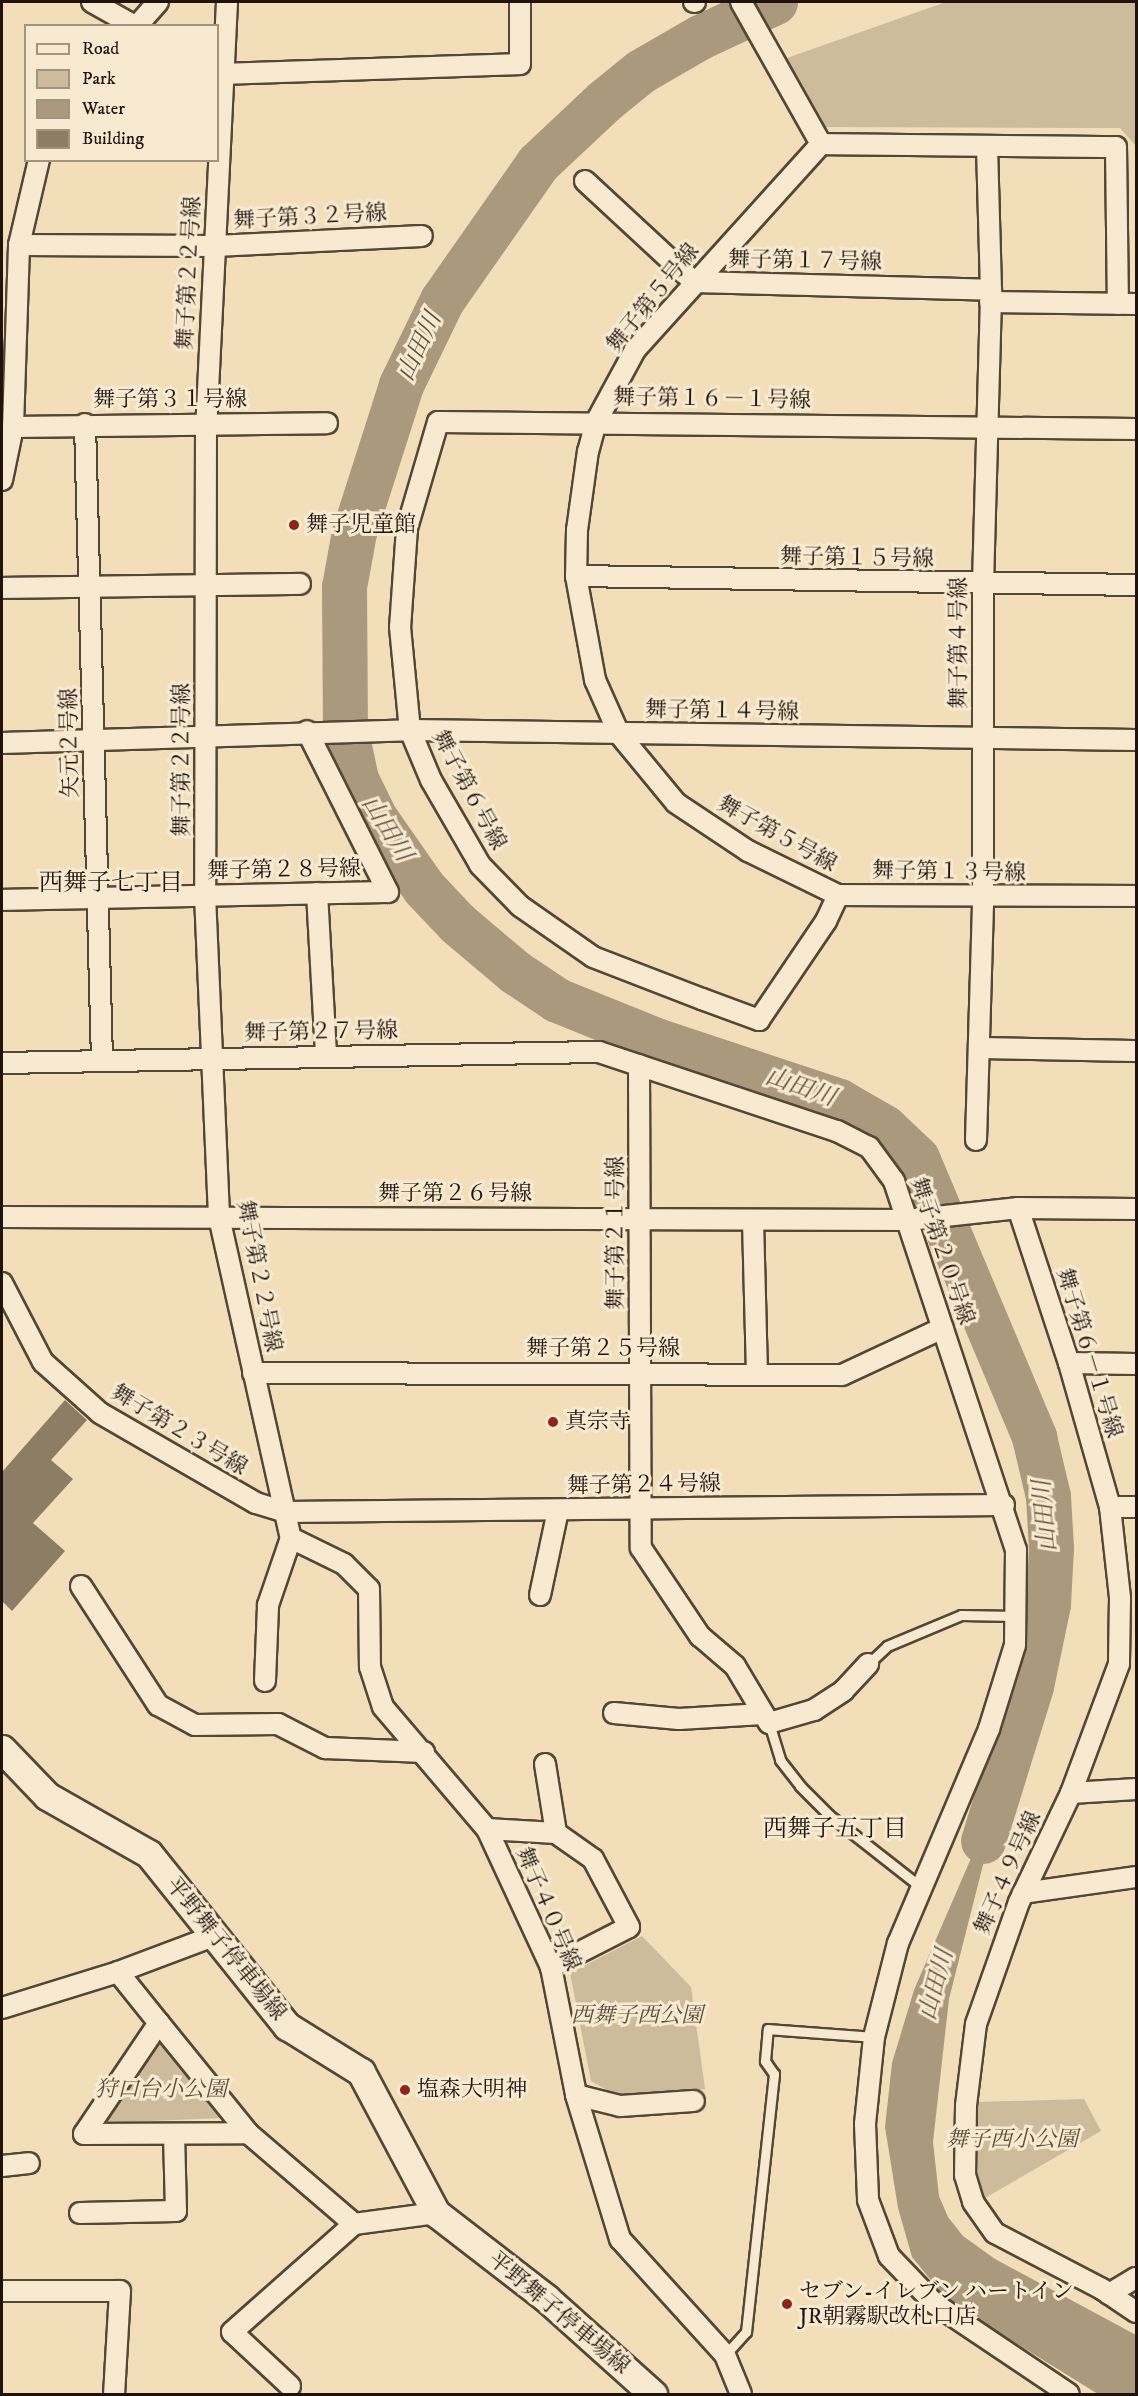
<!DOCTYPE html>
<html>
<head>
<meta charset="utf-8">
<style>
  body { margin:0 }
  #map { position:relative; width:1138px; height:2396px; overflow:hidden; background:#f2deb8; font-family:"IM FELL DW Pica","Noto Serif JP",serif }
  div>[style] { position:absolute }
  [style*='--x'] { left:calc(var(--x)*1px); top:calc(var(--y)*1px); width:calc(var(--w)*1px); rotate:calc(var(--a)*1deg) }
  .green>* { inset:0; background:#cebb9b }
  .water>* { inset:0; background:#ab997e }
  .river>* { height:45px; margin:-22.5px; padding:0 22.5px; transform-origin:22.5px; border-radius:22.5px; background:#ab997e }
  .building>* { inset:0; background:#8d7d66 }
  .roads { filter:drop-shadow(2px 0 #544638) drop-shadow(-2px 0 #544638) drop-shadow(0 2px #544638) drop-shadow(0 -2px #544638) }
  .service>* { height:9px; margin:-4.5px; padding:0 4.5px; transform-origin:4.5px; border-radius:4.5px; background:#f7ead1 }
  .minor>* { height:20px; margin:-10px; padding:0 10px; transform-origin:10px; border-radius:10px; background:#f7ead1 }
  .secondary>* { height:27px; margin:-13.5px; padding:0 13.5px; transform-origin:13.5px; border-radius:13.5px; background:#f7ead1 }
  .dots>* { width:16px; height:16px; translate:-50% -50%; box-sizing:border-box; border:3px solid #f7ead1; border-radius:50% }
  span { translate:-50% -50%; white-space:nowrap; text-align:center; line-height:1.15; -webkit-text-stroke:6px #f7ead1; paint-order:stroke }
  .street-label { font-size:22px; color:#20130d }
  .poi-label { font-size:22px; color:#20130d }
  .left { translate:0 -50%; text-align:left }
  .park-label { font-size:22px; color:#5d4e3f; font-style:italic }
  .water-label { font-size:24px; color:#5f4f40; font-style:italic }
  .neighbourhood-label { font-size:24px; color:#20130d }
  .frame { position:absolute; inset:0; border:3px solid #20130d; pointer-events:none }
  .legend { position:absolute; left:24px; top:24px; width:195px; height:138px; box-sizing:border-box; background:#f7ead1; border:2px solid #a19483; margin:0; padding:8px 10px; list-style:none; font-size:18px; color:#20130d }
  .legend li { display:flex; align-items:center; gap:12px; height:30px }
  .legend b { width:30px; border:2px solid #a19483 }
</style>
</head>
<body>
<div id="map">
  <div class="green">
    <div style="clip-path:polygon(946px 2px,1136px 2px,1136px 146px,1120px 128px,826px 127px,787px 58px)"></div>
    <div style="clip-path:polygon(642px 1936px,691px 1987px,705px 2089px,621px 2098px,591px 2081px,570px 1973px)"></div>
    <div style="clip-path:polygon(160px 2039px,223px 2118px,101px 2123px)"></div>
    <div style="clip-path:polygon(1084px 2099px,1101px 2131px,985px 2198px,972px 2174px,976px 2102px)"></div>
  </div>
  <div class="water">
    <div style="clip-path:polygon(1004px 1782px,949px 1999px,933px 2142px,939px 2196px,948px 2217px,963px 2236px,995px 2259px,1136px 2335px,1136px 2394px,1098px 2394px,948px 2301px,912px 2257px,898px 2208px,885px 2127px,892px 2063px,914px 1990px)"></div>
  </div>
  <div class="river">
    <div style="--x:775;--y:2;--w:83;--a:155"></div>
    <div style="--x:700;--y:37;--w:68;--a:150"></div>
    <div style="--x:641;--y:71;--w:48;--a:141"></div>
    <div style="--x:604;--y:101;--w:91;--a:136.8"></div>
    <div style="--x:538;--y:163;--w:167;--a:125"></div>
    <div style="--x:442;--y:300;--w:94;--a:115.8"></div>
    <div style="--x:401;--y:385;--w:154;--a:107.7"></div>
    <div style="--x:354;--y:532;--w:56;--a:100.3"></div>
    <div style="--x:344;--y:587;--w:140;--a:89.6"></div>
    <div style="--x:345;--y:727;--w:53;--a:78.1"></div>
    <div style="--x:356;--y:779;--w:43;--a:64"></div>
    <div style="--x:375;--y:818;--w:85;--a:55"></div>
    <div style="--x:424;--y:888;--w:48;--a:46.7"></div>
    <div style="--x:457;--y:923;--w:76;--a:40.2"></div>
    <div style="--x:515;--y:972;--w:50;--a:33.7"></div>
    <div style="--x:557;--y:1000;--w:107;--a:22"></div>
    <div style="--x:656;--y:1040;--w:193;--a:18.4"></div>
    <div style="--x:839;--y:1101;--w:52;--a:30"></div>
    <div style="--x:884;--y:1127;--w:45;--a:43.2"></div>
    <div style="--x:917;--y:1158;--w:303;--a:67.2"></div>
    <div style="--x:1034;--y:1437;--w:61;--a:76.7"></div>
    <div style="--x:1048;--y:1496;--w:52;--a:86.7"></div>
    <div style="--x:1051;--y:1548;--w:56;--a:93.1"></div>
    <div style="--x:1048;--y:1604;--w:84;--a:101.7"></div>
    <div style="--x:1031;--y:1686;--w:162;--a:107.2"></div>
  </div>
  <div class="building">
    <div style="clip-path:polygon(65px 1400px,87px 1420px,51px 1460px,73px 1479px,33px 1523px,65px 1551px,12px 1611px,2px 1601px,2px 1472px)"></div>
  </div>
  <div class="roads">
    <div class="service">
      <div style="--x:868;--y:1664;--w:26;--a:-43"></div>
      <div style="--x:887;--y:1646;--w:80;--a:-22.7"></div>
      <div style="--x:961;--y:1615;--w:55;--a:1"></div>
      <div style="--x:769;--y:1723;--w:39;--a:73"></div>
      <div style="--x:780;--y:1760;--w:33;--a:52"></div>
      <div style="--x:800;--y:1786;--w:41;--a:45"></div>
      <div style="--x:829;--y:1815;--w:118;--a:38.1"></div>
      <div style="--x:725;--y:2355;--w:31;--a:-48"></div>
      <div style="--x:746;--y:2332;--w:260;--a:-83.8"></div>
      <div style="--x:774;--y:2074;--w:16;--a:-125"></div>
      <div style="--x:765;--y:2061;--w:32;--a:-85"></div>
      <div style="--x:768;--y:2029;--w:106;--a:4.3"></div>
    </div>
    <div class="minor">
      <div style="--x:92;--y:2;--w:49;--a:29.2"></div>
      <div style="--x:227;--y:2;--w:423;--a:92.8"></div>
      <div style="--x:206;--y:424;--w:471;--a:90.1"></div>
      <div style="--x:205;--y:895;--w:322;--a:87.5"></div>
      <div style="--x:219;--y:1217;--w:329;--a:77.4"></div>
      <div style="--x:291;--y:1538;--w:59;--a:26.1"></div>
      <div style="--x:344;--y:1564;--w:35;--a:45"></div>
      <div style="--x:369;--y:1589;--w:78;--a:89.3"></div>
      <div style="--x:370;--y:1667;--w:42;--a:72"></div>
      <div style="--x:383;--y:1707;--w:160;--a:49.6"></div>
      <div style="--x:487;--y:1829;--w:152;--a:65.1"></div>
      <div style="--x:551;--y:1967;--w:130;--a:78.9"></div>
      <div style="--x:576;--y:2095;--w:151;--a:73"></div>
      <div style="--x:620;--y:2239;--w:156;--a:47.8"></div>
      <div style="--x:725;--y:2355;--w:42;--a:67.7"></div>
      <div style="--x:694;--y:2;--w:1;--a:0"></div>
      <div style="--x:741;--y:2;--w:163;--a:60.6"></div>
      <div style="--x:821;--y:144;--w:295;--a:0.6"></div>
      <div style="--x:1116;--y:147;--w:157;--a:89.3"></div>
      <div style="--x:137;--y:26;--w:32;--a:-49"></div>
      <div style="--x:223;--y:74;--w:297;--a:-1.9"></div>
      <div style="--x:520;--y:64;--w:62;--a:-90"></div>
      <div style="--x:821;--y:144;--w:278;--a:132.1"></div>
      <div style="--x:635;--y:350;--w:82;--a:118.4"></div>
      <div style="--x:596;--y:422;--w:30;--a:105"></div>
      <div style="--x:588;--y:451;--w:80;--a:97.9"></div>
      <div style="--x:577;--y:530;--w:46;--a:91.2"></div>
      <div style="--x:576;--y:576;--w:106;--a:79.6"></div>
      <div style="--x:595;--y:680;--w:59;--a:66"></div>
      <div style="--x:619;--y:734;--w:89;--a:50.4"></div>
      <div style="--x:676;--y:803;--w:87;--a:33.7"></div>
      <div style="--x:748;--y:851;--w:100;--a:26.1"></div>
      <div style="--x:585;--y:181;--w:149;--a:42.8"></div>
      <div style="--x:694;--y:282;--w:297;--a:1.5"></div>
      <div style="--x:19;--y:245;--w:196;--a:0.3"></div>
      <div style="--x:215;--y:246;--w:207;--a:-2.8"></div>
      <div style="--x:990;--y:302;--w:146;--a:0.8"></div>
      <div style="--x:85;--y:424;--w:636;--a:88.47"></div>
      <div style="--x:13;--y:427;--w:314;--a:-0.7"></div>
      <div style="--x:1136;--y:429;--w:698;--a:-179.43"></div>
      <div style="--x:438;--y:422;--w:110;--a:106.3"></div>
      <div style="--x:407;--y:528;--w:99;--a:94"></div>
      <div style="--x:400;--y:627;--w:103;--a:84.5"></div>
      <div style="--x:410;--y:730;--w:54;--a:67.2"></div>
      <div style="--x:431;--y:780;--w:98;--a:60"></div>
      <div style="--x:480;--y:865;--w:57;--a:45.7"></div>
      <div style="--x:520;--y:906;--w:89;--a:34.9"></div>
      <div style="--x:593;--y:957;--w:117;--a:21.1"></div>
      <div style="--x:702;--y:999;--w:61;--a:20.2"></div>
      <div style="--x:759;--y:1020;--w:120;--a:-55.9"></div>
      <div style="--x:826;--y:921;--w:29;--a:-65"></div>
      <div style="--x:838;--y:895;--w:298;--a:0.2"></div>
      <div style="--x:2;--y:480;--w:54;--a:-78.3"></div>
      <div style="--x:13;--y:427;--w:182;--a:-88.1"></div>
      <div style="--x:19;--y:245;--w:87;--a:-76.8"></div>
      <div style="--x:576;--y:576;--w:560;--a:0.92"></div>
      <div style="--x:2;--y:588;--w:298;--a:-0.8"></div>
      <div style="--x:2;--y:743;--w:408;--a:-1.8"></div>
      <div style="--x:410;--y:730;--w:726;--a:0.79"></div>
      <div style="--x:317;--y:893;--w:163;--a:86.8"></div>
      <div style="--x:2;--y:900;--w:386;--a:-1.2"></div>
      <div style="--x:388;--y:892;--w:180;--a:-116.7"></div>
      <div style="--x:979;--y:1048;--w:157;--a:1.1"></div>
      <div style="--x:2;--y:1063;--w:597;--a:-1.06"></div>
      <div style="--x:599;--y:1052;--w:251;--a:18.4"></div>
      <div style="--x:837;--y:1131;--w:36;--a:27"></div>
      <div style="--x:869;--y:1147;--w:42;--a:53.7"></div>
      <div style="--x:894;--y:1181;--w:389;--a:71.7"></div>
      <div style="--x:1016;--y:1550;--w:95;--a:90.6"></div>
      <div style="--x:1015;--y:1645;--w:88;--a:107.2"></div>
      <div style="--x:989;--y:1729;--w:233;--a:113"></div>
      <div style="--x:898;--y:1943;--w:97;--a:104.3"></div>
      <div style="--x:874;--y:2037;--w:87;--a:95.9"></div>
      <div style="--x:865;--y:2124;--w:76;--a:87.7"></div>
      <div style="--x:868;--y:2200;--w:60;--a:69.4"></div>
      <div style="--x:889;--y:2256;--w:66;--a:46.2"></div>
      <div style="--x:935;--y:2304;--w:161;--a:33.9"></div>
      <div style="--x:639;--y:1065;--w:483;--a:89.8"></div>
      <div style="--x:641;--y:1548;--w:106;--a:56.2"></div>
      <div style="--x:700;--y:1636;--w:46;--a:40.6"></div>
      <div style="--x:735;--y:1666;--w:66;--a:59.2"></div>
      <div style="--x:769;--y:1723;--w:47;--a:-16.1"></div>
      <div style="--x:814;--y:1710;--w:35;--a:-33"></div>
      <div style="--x:843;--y:1691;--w:37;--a:-47"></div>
      <div style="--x:976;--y:1140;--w:243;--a:-88.3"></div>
      <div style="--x:983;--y:897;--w:313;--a:-90"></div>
      <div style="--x:983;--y:584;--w:294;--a:-88.4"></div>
      <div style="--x:991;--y:290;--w:144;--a:-91.6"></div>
      <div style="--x:1018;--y:1208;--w:163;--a:71.8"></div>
      <div style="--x:1069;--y:1363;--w:150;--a:74.1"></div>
      <div style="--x:1110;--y:1507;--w:92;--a:83.7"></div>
      <div style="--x:1120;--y:1598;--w:66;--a:90.9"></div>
      <div style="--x:1119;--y:1664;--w:138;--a:110.4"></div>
      <div style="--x:1071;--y:1793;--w:121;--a:115.5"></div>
      <div style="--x:1019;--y:1902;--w:129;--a:109.4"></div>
      <div style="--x:976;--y:2024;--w:83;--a:97"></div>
      <div style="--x:966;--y:2106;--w:69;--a:90.8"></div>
      <div style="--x:965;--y:2175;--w:28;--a:73"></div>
      <div style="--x:973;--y:2202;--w:38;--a:55"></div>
      <div style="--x:995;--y:2233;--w:121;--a:27.6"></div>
      <div style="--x:1102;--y:2289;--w:41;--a:34.1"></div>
      <div style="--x:2;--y:1217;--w:906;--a:0.19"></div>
      <div style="--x:908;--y:1220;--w:111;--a:-6.2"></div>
      <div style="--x:1018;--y:1208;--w:118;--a:0.5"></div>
      <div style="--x:753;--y:1221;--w:153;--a:88.5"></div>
      <div style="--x:2;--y:1283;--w:89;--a:62.6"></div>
      <div style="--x:43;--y:1362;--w:76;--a:41.8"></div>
      <div style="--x:100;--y:1413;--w:180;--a:30"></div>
      <div style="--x:256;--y:1503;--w:30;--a:17"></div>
      <div style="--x:285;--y:1512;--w:719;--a:-0.56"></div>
      <div style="--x:1069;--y:1363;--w:67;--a:0.9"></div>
      <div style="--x:253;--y:1373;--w:589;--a:0.19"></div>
      <div style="--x:842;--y:1375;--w:111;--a:-25"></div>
      <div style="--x:1110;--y:1507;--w:26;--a:0"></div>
      <div style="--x:81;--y:1586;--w:142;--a:57.1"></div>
      <div style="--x:158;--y:1705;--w:42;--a:28.4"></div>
      <div style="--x:195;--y:1725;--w:83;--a:-0.7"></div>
      <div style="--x:278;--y:1724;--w:53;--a:27.1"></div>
      <div style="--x:325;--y:1748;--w:99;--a:2.3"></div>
      <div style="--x:540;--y:1595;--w:87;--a:-78"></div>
      <div style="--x:265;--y:1681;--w:76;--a:-87.7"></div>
      <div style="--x:268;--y:1605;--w:71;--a:-71.1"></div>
      <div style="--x:614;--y:1713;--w:65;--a:5.3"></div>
      <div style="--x:679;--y:1719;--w:84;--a:-3.4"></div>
      <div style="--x:545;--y:1764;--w:70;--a:80.9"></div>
      <div style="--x:1071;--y:1793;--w:65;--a:-3.5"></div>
      <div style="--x:487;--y:1829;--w:69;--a:3.3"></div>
      <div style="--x:556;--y:1833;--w:45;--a:35.1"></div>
      <div style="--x:593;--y:1859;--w:77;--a:62.1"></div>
      <div style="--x:629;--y:1927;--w:88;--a:152.9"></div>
      <div style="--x:1023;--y:1893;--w:114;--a:-8.1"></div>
      <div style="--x:118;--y:1972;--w:65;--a:51.2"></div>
      <div style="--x:2;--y:2008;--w:121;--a:-17.2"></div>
      <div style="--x:118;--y:1972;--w:103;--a:-20.6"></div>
      <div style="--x:576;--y:2095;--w:45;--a:14"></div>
      <div style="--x:620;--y:2106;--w:74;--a:-3.9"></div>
      <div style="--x:84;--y:2134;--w:134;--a:-56"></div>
      <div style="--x:159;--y:2023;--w:141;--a:51"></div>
      <div style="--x:248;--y:2133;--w:140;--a:40.6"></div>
      <div style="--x:354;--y:2224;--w:83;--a:-7.6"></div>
      <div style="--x:84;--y:2134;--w:164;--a:-0.3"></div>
      <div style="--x:2;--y:2166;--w:27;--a:-6"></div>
      <div style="--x:80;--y:2213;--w:96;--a:-1.2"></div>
      <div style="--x:176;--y:2211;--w:77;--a:-91.5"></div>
      <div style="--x:2;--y:2291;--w:118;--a:0"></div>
      <div style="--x:120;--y:2291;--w:103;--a:93.3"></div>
      <div style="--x:1109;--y:2294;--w:31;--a:-31"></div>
      <div style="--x:290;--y:2386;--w:79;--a:-137"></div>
      <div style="--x:232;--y:2332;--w:163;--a:-41.5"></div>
    </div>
    <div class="secondary">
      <div style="--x:2;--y:1749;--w:65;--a:46.2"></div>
      <div style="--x:47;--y:1796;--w:117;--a:29.6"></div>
      <div style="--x:149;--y:1854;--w:221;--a:51.3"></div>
      <div style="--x:287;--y:2026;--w:87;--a:31.9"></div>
      <div style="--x:361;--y:2072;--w:160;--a:62"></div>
      <div style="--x:436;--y:2213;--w:139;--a:37.7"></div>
      <div style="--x:546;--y:2298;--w:144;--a:41.9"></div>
    </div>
  </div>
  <div class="dots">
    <div style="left:294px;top:525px;background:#8f2418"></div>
    <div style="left:553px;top:1422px;background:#8f2418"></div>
    <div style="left:405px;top:2090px;background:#8f2418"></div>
    <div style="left:787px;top:2304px;background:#8f2418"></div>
  </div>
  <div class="street-label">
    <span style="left:310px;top:217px;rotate:-3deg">舞子第３２号線</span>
    <span style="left:805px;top:261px;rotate:1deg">舞子第１７号線</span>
    <span style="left:189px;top:273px;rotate:-87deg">舞子第２２号線</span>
    <span style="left:653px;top:298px;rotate:-51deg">舞子第５号線</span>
    <span style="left:712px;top:399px;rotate:1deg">舞子第１６－１号線</span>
    <span style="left:170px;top:400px">舞子第３１号線</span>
    <span style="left:857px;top:558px;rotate:1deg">舞子第１５号線</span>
    <span style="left:959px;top:643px;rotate:-90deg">舞子第４号線</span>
    <span style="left:722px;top:711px;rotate:1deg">舞子第１４号線</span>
    <span style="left:70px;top:743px;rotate:-91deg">矢元２号線</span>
    <span style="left:182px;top:760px;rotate:-90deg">舞子第２２号線</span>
    <span style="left:469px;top:790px;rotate:62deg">舞子第６号線</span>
    <span style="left:777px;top:834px;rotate:29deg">舞子第５号線</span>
    <span style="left:284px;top:870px;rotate:-1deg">舞子第２８号線</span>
    <span style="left:949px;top:872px;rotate:1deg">舞子第１３号線</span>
    <span style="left:321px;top:1032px;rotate:-1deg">舞子第２７号線</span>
    <span style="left:455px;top:1194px">舞子第２６号線</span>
    <span style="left:616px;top:1233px;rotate:-90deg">舞子第２１号線</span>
    <span style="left:942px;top:1251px;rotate:71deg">舞子第２０号線</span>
    <span style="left:259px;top:1276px;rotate:79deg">舞子第２２号線</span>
    <span style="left:603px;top:1349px">舞子第２５号線</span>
    <span style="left:1089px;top:1353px;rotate:73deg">舞子第６－１号線</span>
    <span style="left:179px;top:1430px;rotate:31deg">舞子第２３号線</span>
    <span style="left:644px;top:1485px;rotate:-1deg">舞子第２４号線</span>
    <span style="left:1008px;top:1873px;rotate:-66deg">舞子４９号線</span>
    <span style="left:548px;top:1909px;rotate:67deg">舞子４０号線</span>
    <span style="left:226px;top:1949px;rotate:51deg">平野舞子停車場線</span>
    <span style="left:559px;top:2313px;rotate:40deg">平野舞子停車場線</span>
  </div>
  <div class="poi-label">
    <span class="left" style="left:306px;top:525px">舞子児童館</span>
    <span class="left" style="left:565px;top:1422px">真宗寺</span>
    <span class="left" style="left:417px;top:2090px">塩森大明神</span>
    <span class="left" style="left:799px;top:2304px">セブン-イレブン ハートイン<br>JR朝霧駅改札口店</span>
  </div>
  <div class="park-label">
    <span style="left:637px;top:2016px">西舞子西公園</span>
    <span style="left:161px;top:2090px">狩口台小公園</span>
    <span style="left:1012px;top:2140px">舞子西小公園</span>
  </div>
  <div class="water-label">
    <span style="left:420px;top:347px;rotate:-65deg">山田川</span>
    <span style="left:386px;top:829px;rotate:58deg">山田川</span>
    <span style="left:800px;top:1088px;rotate:19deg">山田川</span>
    <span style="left:1046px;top:1516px;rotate:-95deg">山田川</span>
    <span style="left:937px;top:1985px;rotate:-75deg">山田川</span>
  </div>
  <div class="neighbourhood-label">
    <span style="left:111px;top:884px">西舞子七丁目</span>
    <span style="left:835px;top:1830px">西舞子五丁目</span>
  </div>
  <div class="frame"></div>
  <ul class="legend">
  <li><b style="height:8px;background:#f7ead1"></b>Road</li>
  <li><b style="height:16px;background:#cebb9b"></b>Park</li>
  <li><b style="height:16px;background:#ab997e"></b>Water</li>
  <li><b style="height:16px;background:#8d7d66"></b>Building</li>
  </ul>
</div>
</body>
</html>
